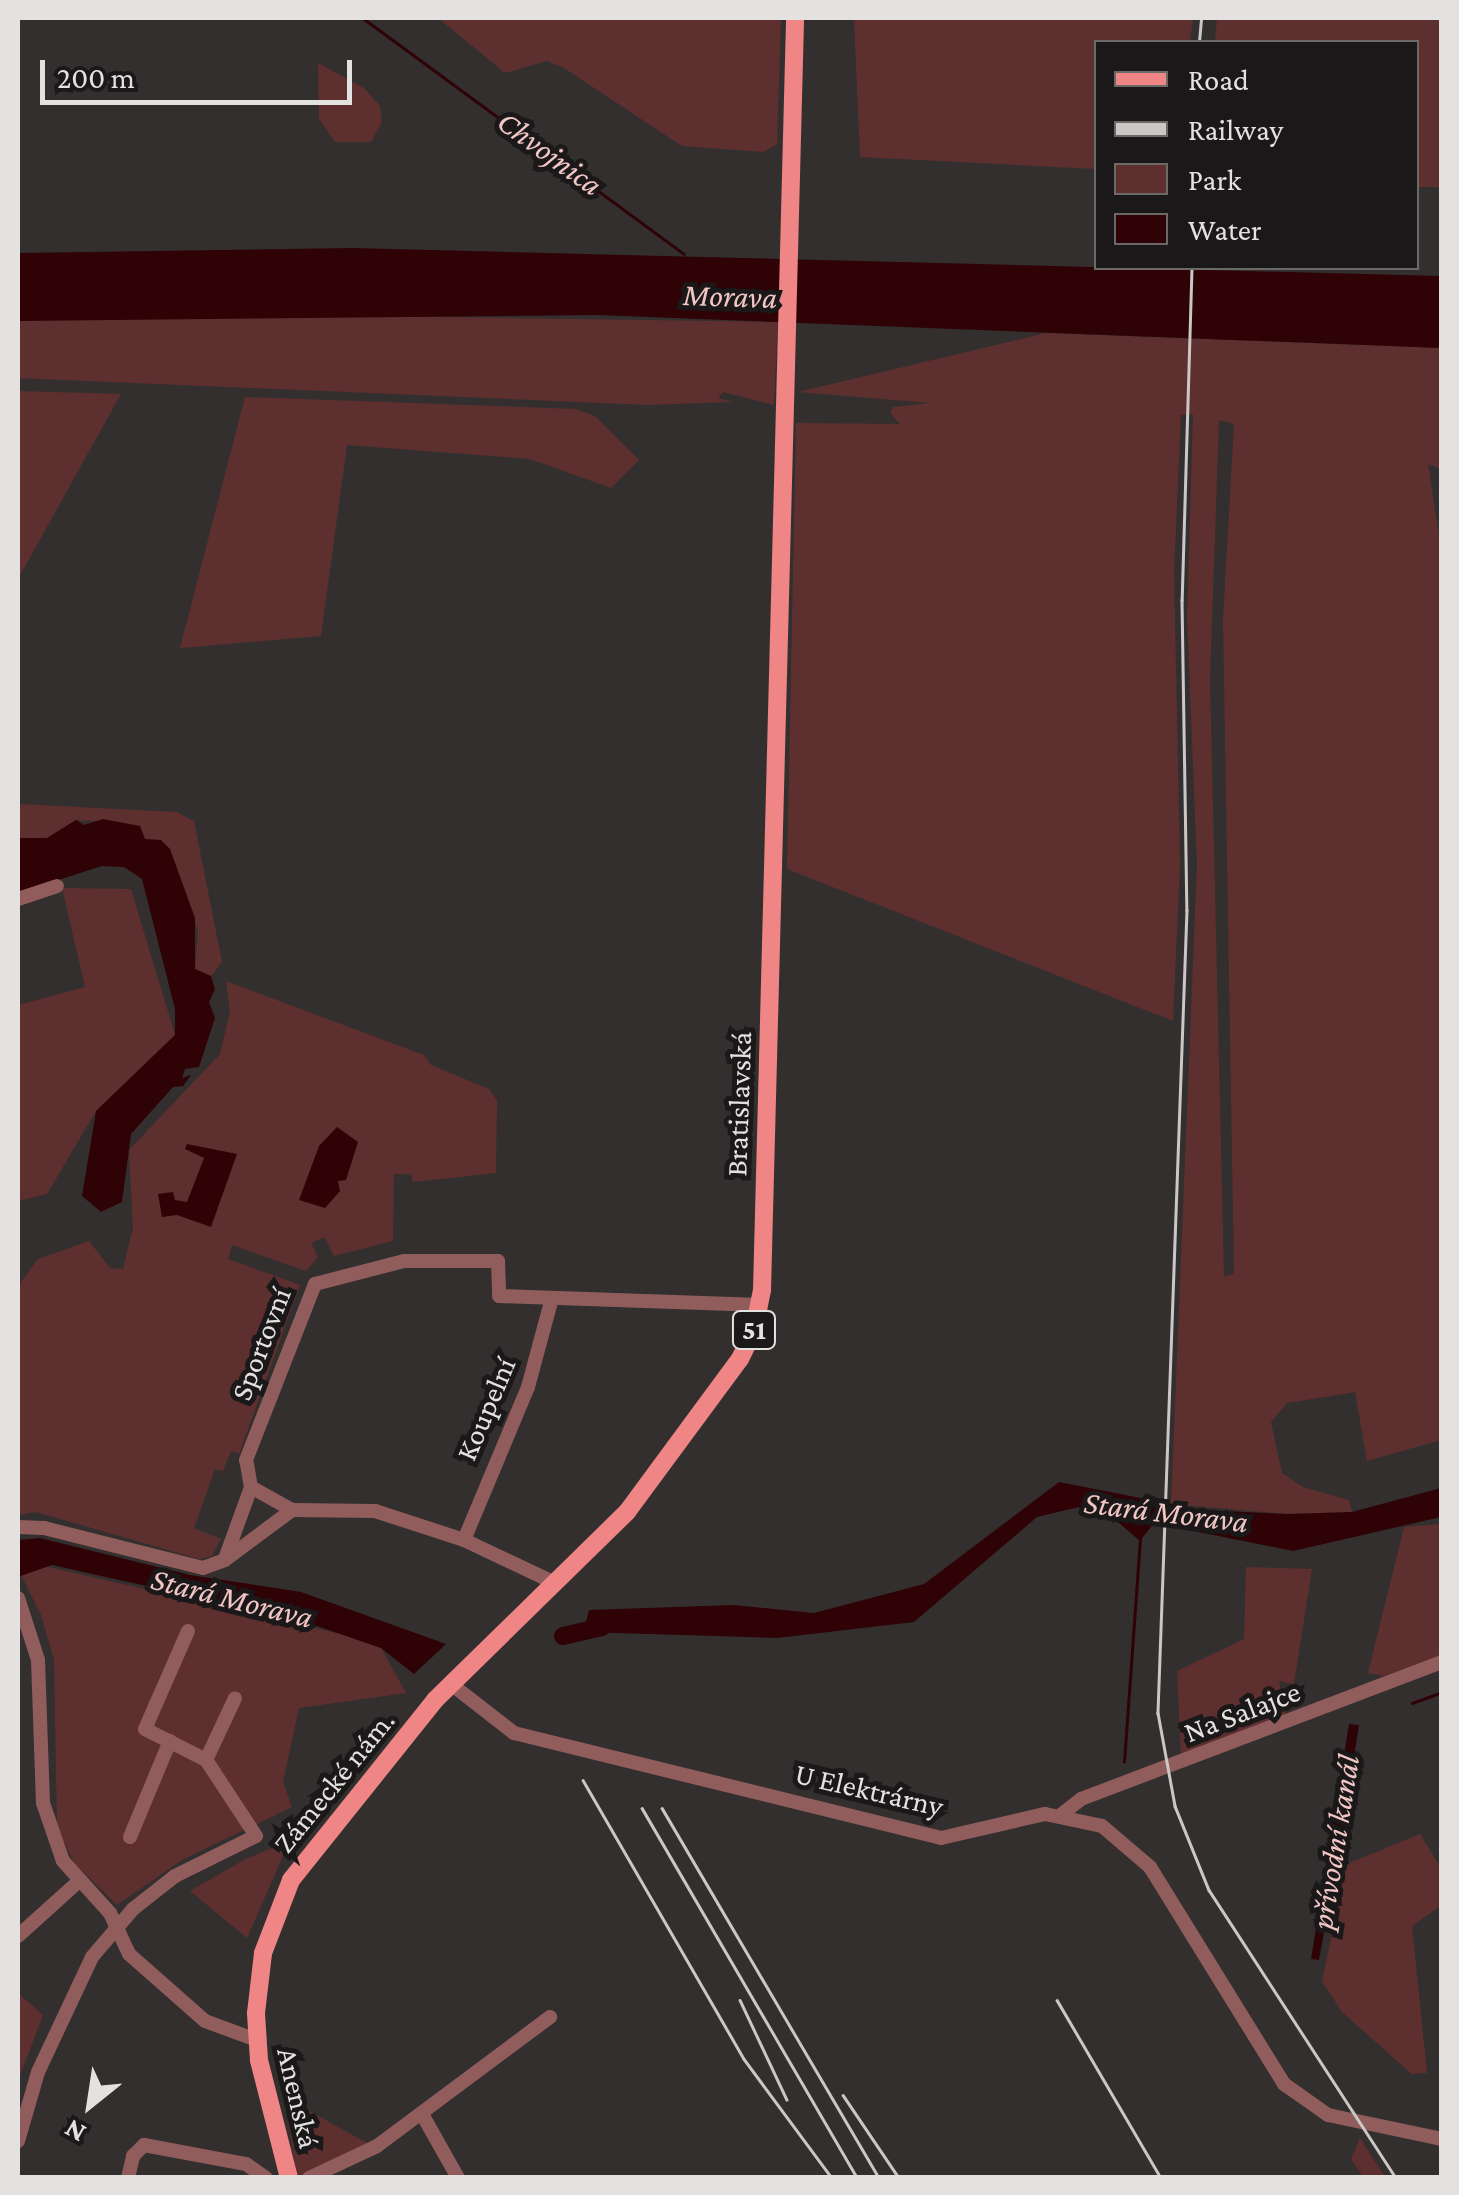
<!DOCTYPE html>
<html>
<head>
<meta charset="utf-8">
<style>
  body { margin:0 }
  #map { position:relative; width:1459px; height:2195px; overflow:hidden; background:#342f2f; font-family:"Crimson Pro",serif }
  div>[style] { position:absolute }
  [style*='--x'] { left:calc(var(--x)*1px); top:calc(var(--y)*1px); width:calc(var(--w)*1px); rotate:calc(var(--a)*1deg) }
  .green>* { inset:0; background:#5e2f2f }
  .water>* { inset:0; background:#2f0206 }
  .stream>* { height:2.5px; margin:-1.25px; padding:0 1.25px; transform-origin:1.25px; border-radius:1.25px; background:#2f0206 }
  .river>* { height:18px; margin:-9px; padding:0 9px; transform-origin:9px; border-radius:9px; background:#2f0206 }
  .minor>* { height:14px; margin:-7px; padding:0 7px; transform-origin:7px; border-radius:7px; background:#915d5c }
  .major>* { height:18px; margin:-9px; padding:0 9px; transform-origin:9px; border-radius:9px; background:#ef8585 }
  .rail>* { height:2.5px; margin:-1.25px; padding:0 1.25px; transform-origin:1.25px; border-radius:1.25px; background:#cac8c7 }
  span { translate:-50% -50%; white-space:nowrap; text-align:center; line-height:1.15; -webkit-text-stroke:10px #1a1818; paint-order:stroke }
  .shield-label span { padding:2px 8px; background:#1a1818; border:2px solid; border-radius:8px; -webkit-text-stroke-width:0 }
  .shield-label { font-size:28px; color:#e4e2e1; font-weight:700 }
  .street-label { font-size:30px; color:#e4e2e1 }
  .water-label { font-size:32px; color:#f1c6c5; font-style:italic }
  .frame { position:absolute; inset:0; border:20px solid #e4e2e1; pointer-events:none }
  .legend { position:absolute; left:1094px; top:40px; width:325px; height:230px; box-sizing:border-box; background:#1a1818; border:2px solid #6b6968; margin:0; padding:12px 18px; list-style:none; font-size:30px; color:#e4e2e1 }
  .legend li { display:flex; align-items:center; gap:20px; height:50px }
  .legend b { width:50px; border:2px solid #6b6968 }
  .north { position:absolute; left:40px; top:2055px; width:100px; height:100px; -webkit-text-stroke:8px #1a1818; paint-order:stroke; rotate:210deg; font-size:28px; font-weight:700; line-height:40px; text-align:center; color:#e4e2e1 }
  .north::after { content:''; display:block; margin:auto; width:35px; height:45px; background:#e4e2e1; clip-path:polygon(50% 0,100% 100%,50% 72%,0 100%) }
  .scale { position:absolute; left:40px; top:60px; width:312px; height:45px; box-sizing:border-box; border:5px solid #e4e2e1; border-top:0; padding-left:12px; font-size:30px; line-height:35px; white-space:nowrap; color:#e4e2e1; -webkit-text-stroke:8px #1a1818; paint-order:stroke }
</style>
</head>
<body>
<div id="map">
  <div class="green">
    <div style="clip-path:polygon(438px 18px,781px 18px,777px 144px,763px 152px,682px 146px,564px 68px,547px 61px,505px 73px)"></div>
    <div style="clip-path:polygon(854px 18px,1193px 18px,1190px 42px,1096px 42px,1096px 169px,860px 157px)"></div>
    <div style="clip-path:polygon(1217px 18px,1441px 18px,1441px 187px,1417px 187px,1416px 42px,1215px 42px)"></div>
    <div style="clip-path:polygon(318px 63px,364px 88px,380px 106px,382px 122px,371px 142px,335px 142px,319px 119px)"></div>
    <div style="clip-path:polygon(249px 314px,778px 322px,774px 405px,723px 392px,718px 398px,733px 402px,648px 405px,18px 378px,18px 321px)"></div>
    <div style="clip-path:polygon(evenodd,1046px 333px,1441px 348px,1441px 469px,1428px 464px,1442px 556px,1441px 1440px,1367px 1461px,1355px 1392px,1287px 1403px,1271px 1422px,1282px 1473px,1303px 1487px,1349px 1500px,1352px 1512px,1288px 1514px,1171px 1504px,1197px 864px,1187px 618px,1193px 414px,1181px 415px,1174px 573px,1180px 864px,1173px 1021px,787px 869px,796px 423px,900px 424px,890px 413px,893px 407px,930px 403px,798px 392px,1046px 333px,1219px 420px,1234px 424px,1223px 619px,1234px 1273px,1224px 1277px,1210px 678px,1219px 420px)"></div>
    <div style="clip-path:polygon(18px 391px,121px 394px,18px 579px)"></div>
    <div style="clip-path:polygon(245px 397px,576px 409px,595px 416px,639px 460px,611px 488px,530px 459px,347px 445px,321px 636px,180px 648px)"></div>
    <div style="clip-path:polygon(19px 804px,176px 812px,194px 821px,222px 962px,211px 976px,195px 969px,198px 932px,185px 893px,145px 839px,125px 823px,76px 820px,47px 838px,18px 838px)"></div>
    <div style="clip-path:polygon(62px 888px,131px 889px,175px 1035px,96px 1111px,47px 1194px,18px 1201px,18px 1005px,85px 987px)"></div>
    <div style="clip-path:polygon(226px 981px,424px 1055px,431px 1065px,489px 1089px,497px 1100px,496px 1173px,413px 1182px,411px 1174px,394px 1174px,393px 1241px,334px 1256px,325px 1237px,311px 1243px,318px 1257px,306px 1271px,232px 1245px,228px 1259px,300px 1285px,239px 1454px,231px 1451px,223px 1471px,215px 1469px,194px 1528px,221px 1539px,212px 1556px,199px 1559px,36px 1512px,18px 1515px,18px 1286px,38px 1259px,89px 1241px,110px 1268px,123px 1269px,133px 1228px,129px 1150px,220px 1054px,230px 1012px)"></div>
    <div style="clip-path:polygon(1441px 1524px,1441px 1657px,1384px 1676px,1368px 1673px,1404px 1527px)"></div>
    <div style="clip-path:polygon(40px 1565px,350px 1636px,381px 1648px,406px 1693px,299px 1708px,283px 1782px,292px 1807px,182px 1860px,117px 1905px,74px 1863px,57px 1827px,54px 1660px,41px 1615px,21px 1575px)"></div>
    <div style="clip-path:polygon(1246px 1567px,1312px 1569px,1294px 1684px,1279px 1681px,1286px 1717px,1181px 1755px,1177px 1671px,1244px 1639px)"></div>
    <div style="clip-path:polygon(1420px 1834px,1441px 1868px,1442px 1905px,1412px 1926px,1427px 2073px,1412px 2074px,1342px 2012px,1322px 1981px,1347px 1864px)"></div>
    <div style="clip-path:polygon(290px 1840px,247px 1938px,190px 1891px,244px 1860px)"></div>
    <div style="clip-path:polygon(18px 1993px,43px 2015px,18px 2081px)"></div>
    <div style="clip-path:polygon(284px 2097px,369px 2144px,297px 2177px)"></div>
    <div style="clip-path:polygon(1360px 2138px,1385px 2177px,1363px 2177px,1351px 2159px)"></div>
  </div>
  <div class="water">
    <div style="clip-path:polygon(352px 248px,1441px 276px,1441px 348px,597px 315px,18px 321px,18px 253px)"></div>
    <div style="clip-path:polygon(103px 819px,140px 826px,145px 839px,161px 840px,170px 849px,195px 918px,195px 969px,211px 976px,215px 989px,209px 1002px,215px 1018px,199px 1067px,185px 1069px,182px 1078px,191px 1075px,183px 1086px,173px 1087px,131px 1134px,122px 1202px,101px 1212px,82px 1196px,96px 1111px,175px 1035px,175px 1009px,142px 879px,124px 867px,102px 866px,18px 893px,18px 838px,47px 838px,76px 820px,84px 825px)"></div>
    <div style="clip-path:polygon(337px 1127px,358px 1142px,346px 1180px,338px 1181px,340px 1191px,325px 1208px,299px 1200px,319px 1146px)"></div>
    <div style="clip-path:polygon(187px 1144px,237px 1154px,211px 1227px,177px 1215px,162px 1217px,158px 1194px,173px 1192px,175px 1200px,187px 1202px,204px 1158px,185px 1149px)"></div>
    <div style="clip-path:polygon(1059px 1482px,1202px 1510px,1288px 1514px,1352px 1512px,1441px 1488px,1441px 1517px,1293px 1551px,1154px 1523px,1140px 1541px,1112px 1517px,1079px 1507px,1037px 1517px,914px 1622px,777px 1638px,583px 1632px,589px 1610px,733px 1605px,814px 1613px,924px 1584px)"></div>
    <div style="clip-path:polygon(40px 1538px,190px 1575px,301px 1592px,446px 1644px,414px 1674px,381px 1648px,299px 1620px,52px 1565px,18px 1577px,18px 1540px)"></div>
    <div style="clip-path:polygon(1349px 1724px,1359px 1725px,1345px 1814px,1319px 1960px,1311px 1959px)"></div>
  </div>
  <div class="stream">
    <div style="--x:363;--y:18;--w:398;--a:36.3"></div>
    <div style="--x:1412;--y:1703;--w:32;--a:-20"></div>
    <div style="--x:1124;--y:1762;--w:224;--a:-85.9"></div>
  </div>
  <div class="river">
    <div style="--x:563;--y:1636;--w:40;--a:-13"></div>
  </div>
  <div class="minor">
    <div style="--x:18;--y:899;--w:41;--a:-18.4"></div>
    <div style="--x:251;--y:1487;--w:27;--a:-100"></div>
    <div style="--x:246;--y:1460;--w:189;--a:-68.6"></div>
    <div style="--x:315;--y:1284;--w:92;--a:-14.5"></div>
    <div style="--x:404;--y:1261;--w:94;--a:0"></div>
    <div style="--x:498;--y:1261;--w:35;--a:88"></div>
    <div style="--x:499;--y:1296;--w:261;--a:2"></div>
    <div style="--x:251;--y:1487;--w:47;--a:29.3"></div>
    <div style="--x:18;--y:1527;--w:26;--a:2"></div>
    <div style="--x:44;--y:1528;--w:164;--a:14.1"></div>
    <div style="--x:203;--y:1568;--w:23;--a:-20"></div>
    <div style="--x:225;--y:1560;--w:84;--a:-36.7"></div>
    <div style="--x:292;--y:1510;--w:83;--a:0.7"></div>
    <div style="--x:375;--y:1511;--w:94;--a:18"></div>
    <div style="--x:464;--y:1540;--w:101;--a:25.3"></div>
    <div style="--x:464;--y:1540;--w:166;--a:-67.3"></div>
    <div style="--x:528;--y:1387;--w:92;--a:-74.9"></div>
    <div style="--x:225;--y:1559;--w:77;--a:-70.1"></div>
    <div style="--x:18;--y:1598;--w:65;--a:72.1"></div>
    <div style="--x:38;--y:1660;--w:143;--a:88"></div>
    <div style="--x:43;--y:1803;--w:61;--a:71"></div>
    <div style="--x:63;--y:1861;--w:70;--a:47.9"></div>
    <div style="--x:110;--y:1913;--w:45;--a:65.1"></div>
    <div style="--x:129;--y:1954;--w:101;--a:41.4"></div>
    <div style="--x:205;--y:2021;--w:55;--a:20.1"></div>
    <div style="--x:451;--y:1684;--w:80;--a:37.9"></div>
    <div style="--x:514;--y:1733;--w:440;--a:13.8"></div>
    <div style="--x:941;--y:1838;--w:107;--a:-13"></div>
    <div style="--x:1045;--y:1814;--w:58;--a:11.9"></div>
    <div style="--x:1102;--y:1826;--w:63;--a:40.5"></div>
    <div style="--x:1150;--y:1867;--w:255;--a:58.3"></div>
    <div style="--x:1284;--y:2084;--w:54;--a:35.2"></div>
    <div style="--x:1328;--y:2115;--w:116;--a:11.9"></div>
    <div style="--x:206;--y:1760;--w:68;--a:-64.9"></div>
    <div style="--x:1062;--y:1814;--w:24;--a:-38"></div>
    <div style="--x:1081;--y:1799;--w:386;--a:-20.8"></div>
    <div style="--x:130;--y:1837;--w:104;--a:-67.4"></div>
    <div style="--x:18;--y:1936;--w:82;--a:-42"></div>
    <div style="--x:422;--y:2114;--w:73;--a:60.6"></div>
    <div style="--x:18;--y:2141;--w:72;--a:-73.8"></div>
    <div style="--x:38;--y:2072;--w:127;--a:-64.8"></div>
    <div style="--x:92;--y:1957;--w:63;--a:-49.5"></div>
    <div style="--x:133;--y:1909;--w:53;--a:-38.2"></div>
    <div style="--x:175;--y:1876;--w:90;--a:-26.3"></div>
    <div style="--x:256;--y:1836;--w:91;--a:-123.3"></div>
    <div style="--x:206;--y:1760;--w:68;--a:-153.1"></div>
    <div style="--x:145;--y:1729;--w:107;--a:-66.3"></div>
    <div style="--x:128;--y:2178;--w:23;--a:-77"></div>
    <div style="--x:133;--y:2156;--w:16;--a:-45"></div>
    <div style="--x:144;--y:2145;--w:104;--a:10.6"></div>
    <div style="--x:246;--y:2164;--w:24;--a:35"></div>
    <div style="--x:309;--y:2178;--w:75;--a:-25.2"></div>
    <div style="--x:377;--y:2146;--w:216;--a:-36.7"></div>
  </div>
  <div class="major">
    <div style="--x:289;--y:2178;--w:122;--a:-104.3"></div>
    <div style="--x:259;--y:2060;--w:47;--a:-93.7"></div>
    <div style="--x:256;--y:2013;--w:60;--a:-83.3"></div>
    <div style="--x:263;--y:1953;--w:78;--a:-69"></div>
    <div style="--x:291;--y:1880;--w:231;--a:-51.3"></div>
    <div style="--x:435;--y:1700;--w:269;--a:-44.4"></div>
    <div style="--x:627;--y:1512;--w:190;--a:-53.6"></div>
    <div style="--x:740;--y:1359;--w:32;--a:-64"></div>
    <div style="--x:754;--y:1330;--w:41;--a:-78.7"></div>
    <div style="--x:762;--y:1290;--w:1272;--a:-88.51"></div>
  </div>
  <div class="rail">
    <div style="--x:1199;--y:42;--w:24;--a:-85"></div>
    <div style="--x:1192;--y:268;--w:332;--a:91.7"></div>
    <div style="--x:1182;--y:600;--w:310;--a:89.1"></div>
    <div style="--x:1187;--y:910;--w:804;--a:92.07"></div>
    <div style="--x:1158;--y:1713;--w:95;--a:79.6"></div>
    <div style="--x:1175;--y:1806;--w:91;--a:68"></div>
    <div style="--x:1209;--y:1890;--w:343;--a:57"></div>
    <div style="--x:583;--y:1780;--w:322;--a:60"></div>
    <div style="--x:744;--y:2059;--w:148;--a:53.5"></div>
    <div style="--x:642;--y:1808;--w:428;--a:59.8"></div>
    <div style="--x:662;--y:1808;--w:429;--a:59.6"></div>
    <div style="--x:740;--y:2000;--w:110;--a:64.8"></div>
    <div style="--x:1057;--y:2000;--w:206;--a:59.7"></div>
    <div style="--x:843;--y:2095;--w:100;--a:56"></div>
  </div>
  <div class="shield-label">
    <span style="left:754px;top:1330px">51</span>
  </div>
  <div class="street-label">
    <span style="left:739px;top:1104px;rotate:-88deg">Bratislavská</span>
    <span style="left:261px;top:1344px;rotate:-69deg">Sportovní</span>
    <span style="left:486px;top:1409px;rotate:-67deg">Koupelní</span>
    <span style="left:1242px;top:1712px;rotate:-21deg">Na Salajce</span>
    <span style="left:334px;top:1782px;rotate:-51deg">Zámecké nám.</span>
    <span style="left:869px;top:1790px;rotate:13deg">U Elektrárny</span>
    <span style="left:298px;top:2098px;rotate:77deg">Anenská</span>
  </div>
  <div class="water-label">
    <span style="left:550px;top:153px;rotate:36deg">Chvojnica</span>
    <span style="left:730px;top:296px;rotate:2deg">Morava</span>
    <span style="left:1166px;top:1512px;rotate:7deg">Stará Morava</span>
    <span style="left:232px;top:1598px;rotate:14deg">Stará Morava</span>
    <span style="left:1335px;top:1842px;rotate:-81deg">přívodní kanál</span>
  </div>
  <div class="frame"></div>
  <ul class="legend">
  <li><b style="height:12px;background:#ef8585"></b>Road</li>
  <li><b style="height:12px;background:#cac8c7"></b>Railway</li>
  <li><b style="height:28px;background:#5e2f2f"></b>Park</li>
  <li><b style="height:28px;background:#2f0206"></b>Water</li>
  </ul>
  <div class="north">N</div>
  <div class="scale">200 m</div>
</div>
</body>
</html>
